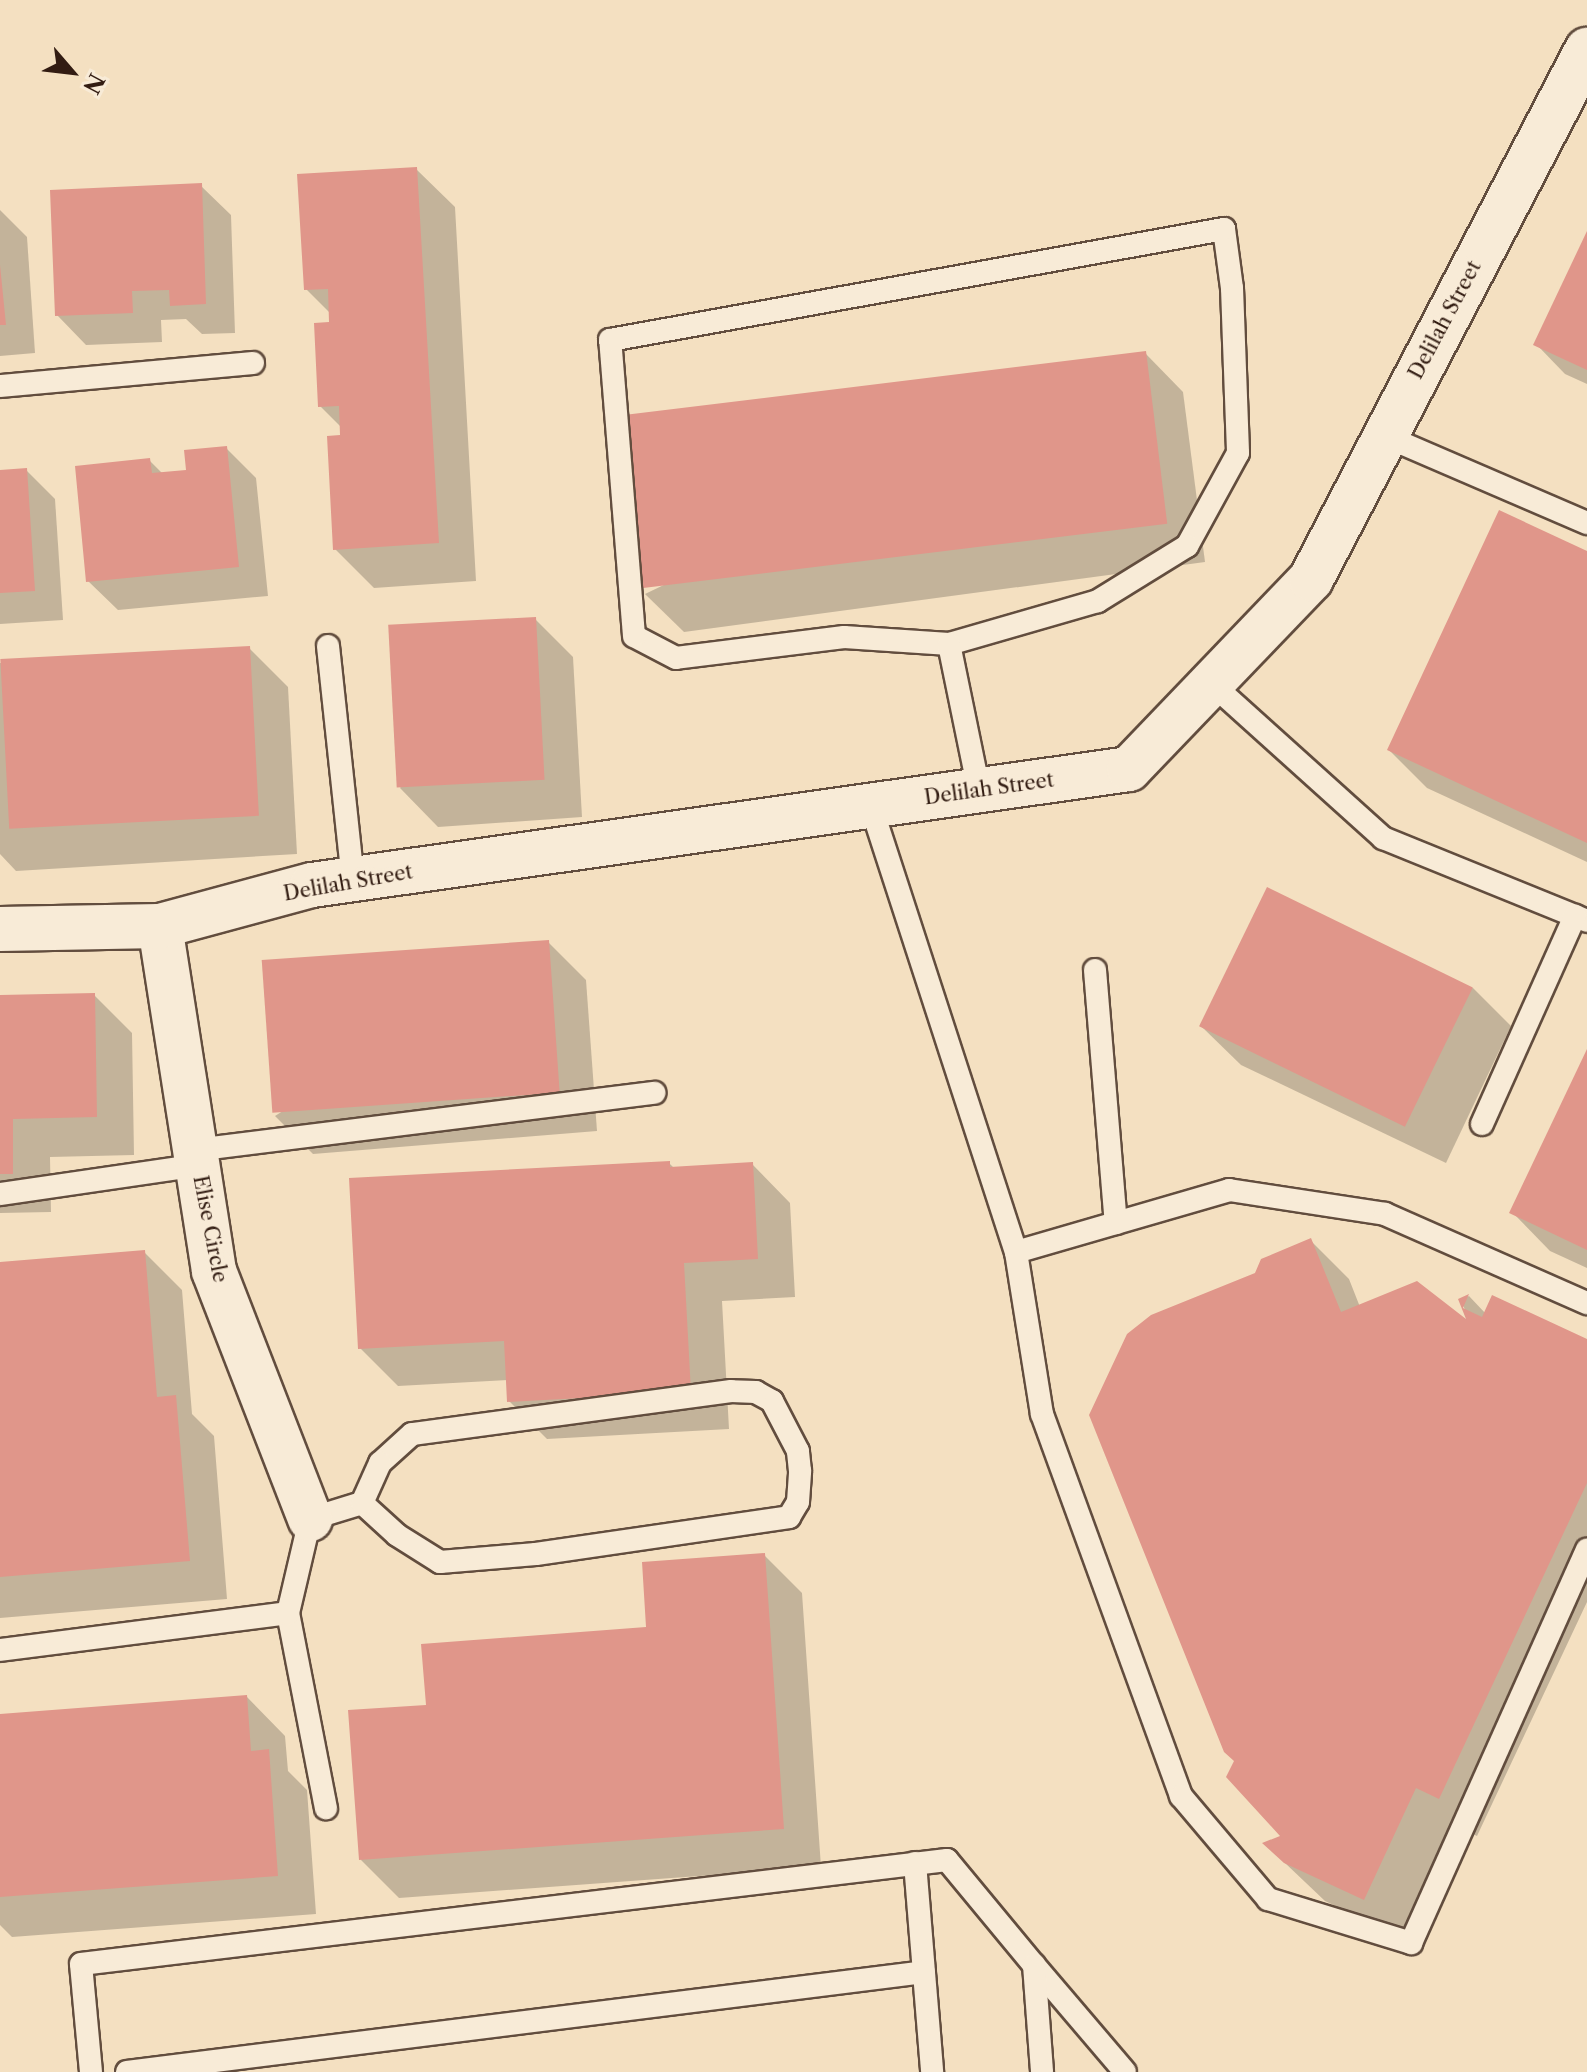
<!DOCTYPE html>
<html>
<head>
<meta charset="utf-8">
<style>
  body { margin:0 }
  #map { position:relative; width:1587px; height:2072px; overflow:hidden; background:#f4e0c1; font-family:"Libre Caslon Text",serif }
  div>[style] { position:absolute }
  [style*='--x'] { left:calc(var(--x)*1px); top:calc(var(--y)*1px); width:calc(var(--w)*1px); rotate:calc(var(--a)*1deg) }
  .shadow>* { inset:0; background:#0003 }
  .building>* { inset:0; background:#e0968a; transform-origin:0 0 }
  .roads { filter:drop-shadow(2px 0 #624d3e) drop-shadow(-2px 0 #624d3e) drop-shadow(0 2px #624d3e) drop-shadow(0 -2px #624d3e) }
  .service>* { height:22px; margin:-11px; padding:0 11px; transform-origin:11px; border-radius:11px; background:#f8ebd7 }
  .minor>* { height:44px; margin:-22px; padding:0 22px; transform-origin:22px; border-radius:22px; background:#f8ebd7 }
  span { translate:-50% -50%; white-space:nowrap; text-align:center; line-height:1.15; -webkit-text-stroke:7px #f8ebd7; paint-order:stroke }
  .street-label { font-size:20px; color:#321c12 }
  .north { position:absolute; left:32px; top:32px; width:80px; height:80px; -webkit-text-stroke:6px #f8ebd7; paint-order:stroke; rotate:118deg; font-size:22px; font-weight:700; line-height:32px; text-align:center; color:#321c12 }
  .north::after { content:''; display:block; margin:auto; width:28px; height:36px; background:#321c12; clip-path:polygon(50% 0,100% 100%,50% 72%,0 100%) }
</style>
</head>
<body>
<div id="map">
  <div class="shadow">
    <div style="clip-path:polygon(416px 169px,455px 207px,476px 581px,374px 588px,335px 549px,342px 428px,320px 406px,331px 314px,306px 289px)"></div>
    <div style="clip-path:polygon(201px 186px,231px 215px,235px 333px,202px 334px,186px 319px,161px 320px,162px 342px,86px 345px,57px 315px)"></div>
    <div style="clip-path:polygon(0 210px,27px 237px,35px 353px,0 356px)"></div>
    <div style="clip-path:polygon(1587px 236px,1587px 384px,1565px 374px,1536px 344px)"></div>
    <div style="clip-path:polygon(1145px 353px,1183px 392px,1205px 562px,684px 632px,645px 594px)"></div>
    <div style="clip-path:polygon(226px 448px,256px 478px,268px 596px,118px 610px,88px 581px,149px 460px,163px 474px,188px 471px)"></div>
    <div style="clip-path:polygon(26px 470px,55px 499px,63px 620px,0 624px,0 472px)"></div>
    <div style="clip-path:polygon(1587px 554px,1587px 862px,1427px 788px,1389px 750px)"></div>
    <div style="clip-path:polygon(535px 619px,573px 657px,582px 817px,438px 827px,400px 788px)"></div>
    <div style="clip-path:polygon(249px 648px,288px 687px,297px 854px,16px 871px,0 854px,0 663px)"></div>
    <div style="clip-path:polygon(548px 942px,586px 980px,597px 1131px,313px 1154px,275px 1116px)"></div>
    <div style="clip-path:polygon(1473px 988px,1511px 1026px,1446px 1163px,1241px 1065px,1202px 1027px)"></div>
    <div style="clip-path:polygon(94px 995px,132px 1033px,134px 1155px,50px 1157px,51px 1212px,0 1213px,0 997px)"></div>
    <div style="clip-path:polygon(1587px 1054px,1587px 1268px,1550px 1251px,1512px 1212px)"></div>
    <div style="clip-path:polygon(669px 1163px,674px 1168px,752px 1164px,790px 1203px,795px 1297px,722px 1301px,729px 1429px,547px 1439px,509px 1401px,508px 1380px,398px 1386px,360px 1348px)"></div>
    <div style="clip-path:polygon(1311px 1241px,1349px 1279px,1360px 1307px,1471px 1325px,1461px 1300px,1469px 1296px,1486px 1314px,1587px 1341px,1587px 1602px,1477px 1836px,1455px 1825px,1402px 1937px,1325px 1901px,1265px 1844px,1283px 1837px,1236px 1761px,1256px 1274px)"></div>
    <div style="clip-path:polygon(144px 1252px,182px 1290px,192px 1414px,214px 1436px,227px 1599px,0 1618px,0 1264px)"></div>
    <div style="clip-path:polygon(764px 1555px,802px 1593px,821px 1867px,399px 1898px,361px 1860px,428px 1706px,648px 1629px)"></div>
    <div style="clip-path:polygon(247px 1697px,285px 1736px,288px 1771px,307px 1790px,316px 1914px,12px 1937px,0 1925px,0 1716px)"></div>
  </div>
  <div class="building">
    <div style="clip-path:polygon(417px 167px,439px 543px,333px 550px,327px 436px,340px 435px,339px 406px,318px 407px,314px 323px,329px 322px,328px 289px,304px 290px,297px 174px)"></div>
    <div style="clip-path:polygon(202px 183px,206px 304px,170px 306px,169px 290px,132px 291px,133px 313px,55px 316px,50px 190px)"></div>
    <div style="clip-path:polygon(1587px 231px,1587px 370px,1533px 345px)"></div>
    <div style="clip-path:polygon(0 265px,6px 325px,0 325px)"></div>
    <div style="left:1146px;top:351px;width:174px;height:530px;rotate:83deg"></div>
    <div style="clip-path:polygon(227px 446px,239px 567px,86px 582px,75px 466px,150px 458px,152px 473px,186px 470px,184px 450px)"></div>
    <div style="clip-path:polygon(27px 468px,35px 591px,0 593px,0 470px)"></div>
    <div style="clip-path:polygon(1499px 510px,1587px 551px,1587px 843px,1387px 750px)"></div>
    <div style="left:536px;top:617px;width:163px;height:148px;rotate:87deg"></div>
    <div style="left:250px;top:646px;width:170px;height:250px;rotate:87deg"></div>
    <div style="left:1267px;top:887px;width:229px;height:155px;rotate:26deg"></div>
    <div style="left:549px;top:940px;width:153px;height:288px;rotate:86deg"></div>
    <div style="clip-path:polygon(95px 993px,97px 1117px,13px 1119px,13px 1174px,0 1174px,0 995px)"></div>
    <div style="clip-path:polygon(1587px 1049px,1587px 1250px,1509px 1213px)"></div>
    <div style="clip-path:polygon(670px 1161px,670px 1167px,753px 1162px,758px 1259px,684px 1263px,691px 1392px,507px 1402px,504px 1341px,358px 1349px,349px 1178px)"></div>
    <div style="clip-path:polygon(1311px 1238px,1341px 1312px,1417px 1281px,1466px 1319px,1458px 1299px,1469px 1294px,1463px 1308px,1482px 1317px,1492px 1295px,1587px 1339px,1587px 1483px,1439px 1799px,1416px 1788px,1364px 1900px,1284px 1863px,1262px 1843px,1280px 1836px,1226px 1777px,1234px 1761px,1224px 1752px,1089px 1415px,1127px 1334px,1151px 1315px,1255px 1273px,1261px 1259px)"></div>
    <div style="clip-path:polygon(145px 1250px,157px 1397px,176px 1395px,190px 1561px,0 1577px,0 1262px)"></div>
    <div style="clip-path:polygon(765px 1553px,784px 1829px,359px 1860px,348px 1710px,426px 1705px,421px 1644px,646px 1627px,642px 1562px)"></div>
    <div style="clip-path:polygon(247px 1695px,251px 1751px,269px 1749px,278px 1876px,0 1897px,0 1714px)"></div>
  </div>
  <div class="roads">
    <div class="service">
      <div style="--x:1224;--y:229;--w:60;--a:82.3"></div>
      <div style="--x:1232;--y:288;--w:165;--a:87.9"></div>
      <div style="--x:1238;--y:453;--w:106;--a:118.7"></div>
      <div style="--x:1187;--y:546;--w:105;--a:148.3"></div>
      <div style="--x:1098;--y:601;--w:155;--a:163.9"></div>
      <div style="--x:949;--y:644;--w:105;--a:-176.2"></div>
      <div style="--x:844;--y:637;--w:169;--a:172.9"></div>
      <div style="--x:676;--y:658;--w:47;--a:-152.4"></div>
      <div style="--x:634;--y:636;--w:297;--a:-94.6"></div>
      <div style="--x:610;--y:340;--w:624;--a:-10.25"></div>
      <div style="--x:0;--y:386;--w:254;--a:-5.2"></div>
      <div style="--x:1385;--y:436;--w:220;--a:23.3"></div>
      <div style="--x:949;--y:644;--w:149;--a:78.4"></div>
      <div style="--x:328;--y:646;--w:234;--a:83.9"></div>
      <div style="--x:1211;--y:683;--w:232;--a:42"></div>
      <div style="--x:1383;--y:838;--w:220;--a:22.1"></div>
      <div style="--x:871;--y:806;--w:469;--a:72"></div>
      <div style="--x:1016;--y:1252;--w:164;--a:80.9"></div>
      <div style="--x:1042;--y:1414;--w:407;--a:70"></div>
      <div style="--x:1181;--y:1796;--w:135;--a:49.8"></div>
      <div style="--x:1268;--y:1899;--w:150;--a:17.1"></div>
      <div style="--x:1411;--y:1943;--w:431;--a:-65.9"></div>
      <div style="--x:1095;--y:970;--w:254;--a:85.3"></div>
      <div style="--x:1482;--y:1124;--w:228;--a:-65.9"></div>
      <div style="--x:195;--y:1150;--w:463;--a:-7.1"></div>
      <div style="--x:0;--y:1194;--w:200;--a:-8.3"></div>
      <div style="--x:1016;--y:1252;--w:222;--a:-16.2"></div>
      <div style="--x:1229;--y:1190;--w:158;--a:8.7"></div>
      <div style="--x:1385;--y:1214;--w:221;--a:23.8"></div>
      <div style="--x:288;--y:1613;--w:199;--a:79"></div>
      <div style="--x:0;--y:1650;--w:290;--a:-7.3"></div>
      <div style="--x:288;--y:1613;--w:97;--a:-76.8"></div>
      <div style="--x:310;--y:1519;--w:54;--a:-17.1"></div>
      <div style="--x:362;--y:1503;--w:47;--a:42.4"></div>
      <div style="--x:397;--y:1535;--w:51;--a:32.1"></div>
      <div style="--x:440;--y:1562;--w:96;--a:-4.8"></div>
      <div style="--x:536;--y:1554;--w:256;--a:-8.3"></div>
      <div style="--x:789;--y:1517;--w:17;--a:-59"></div>
      <div style="--x:798;--y:1502;--w:31;--a:-86"></div>
      <div style="--x:800;--y:1471;--w:20;--a:-96"></div>
      <div style="--x:798;--y:1451;--w:56;--a:-117.5"></div>
      <div style="--x:772;--y:1401;--w:18;--a:-151"></div>
      <div style="--x:756;--y:1392;--w:25;--a:-178"></div>
      <div style="--x:731;--y:1391;--w:322;--a:172.3"></div>
      <div style="--x:412;--y:1434;--w:43;--a:137.8"></div>
      <div style="--x:380;--y:1463;--w:44;--a:114.2"></div>
      <div style="--x:915;--y:1863;--w:210;--a:85.3"></div>
      <div style="--x:1034;--y:1965;--w:140;--a:49.6"></div>
      <div style="--x:91;--y:2072;--w:108;--a:-95.3"></div>
      <div style="--x:81;--y:1964;--w:872;--a:-6.85"></div>
      <div style="--x:947;--y:1860;--w:136;--a:50.4"></div>
      <div style="--x:1034;--y:1965;--w:107;--a:85.7"></div>
      <div style="--x:127;--y:2072;--w:803;--a:-7.15"></div>
    </div>
    <div class="minor">
      <div style="--x:160;--y:926;--w:349;--a:81.1"></div>
      <div style="--x:214;--y:1271;--w:266;--a:68.8"></div>
      <div style="--x:0;--y:929;--w:160;--a:-1.1"></div>
      <div style="--x:160;--y:926;--w:157;--a:-15.1"></div>
      <div style="--x:312;--y:885;--w:825;--a:-8.08"></div>
      <div style="--x:1129;--y:769;--w:263;--a:-46.2"></div>
      <div style="--x:1311;--y:579;--w:597;--a:-62.45"></div>
    </div>
  </div>
  <div class="street-label">
    <span style="left:1445px;top:320px;rotate:-62deg">Delilah Street</span>
    <span style="left:989px;top:789px;rotate:-8deg">Delilah Street</span>
    <span style="left:348px;top:883px;rotate:-10deg">Delilah Street</span>
    <span style="left:210px;top:1229px;rotate:79deg">Elise Circle</span>
  </div>
  <div class="north">N</div>
</div>
</body>
</html>
